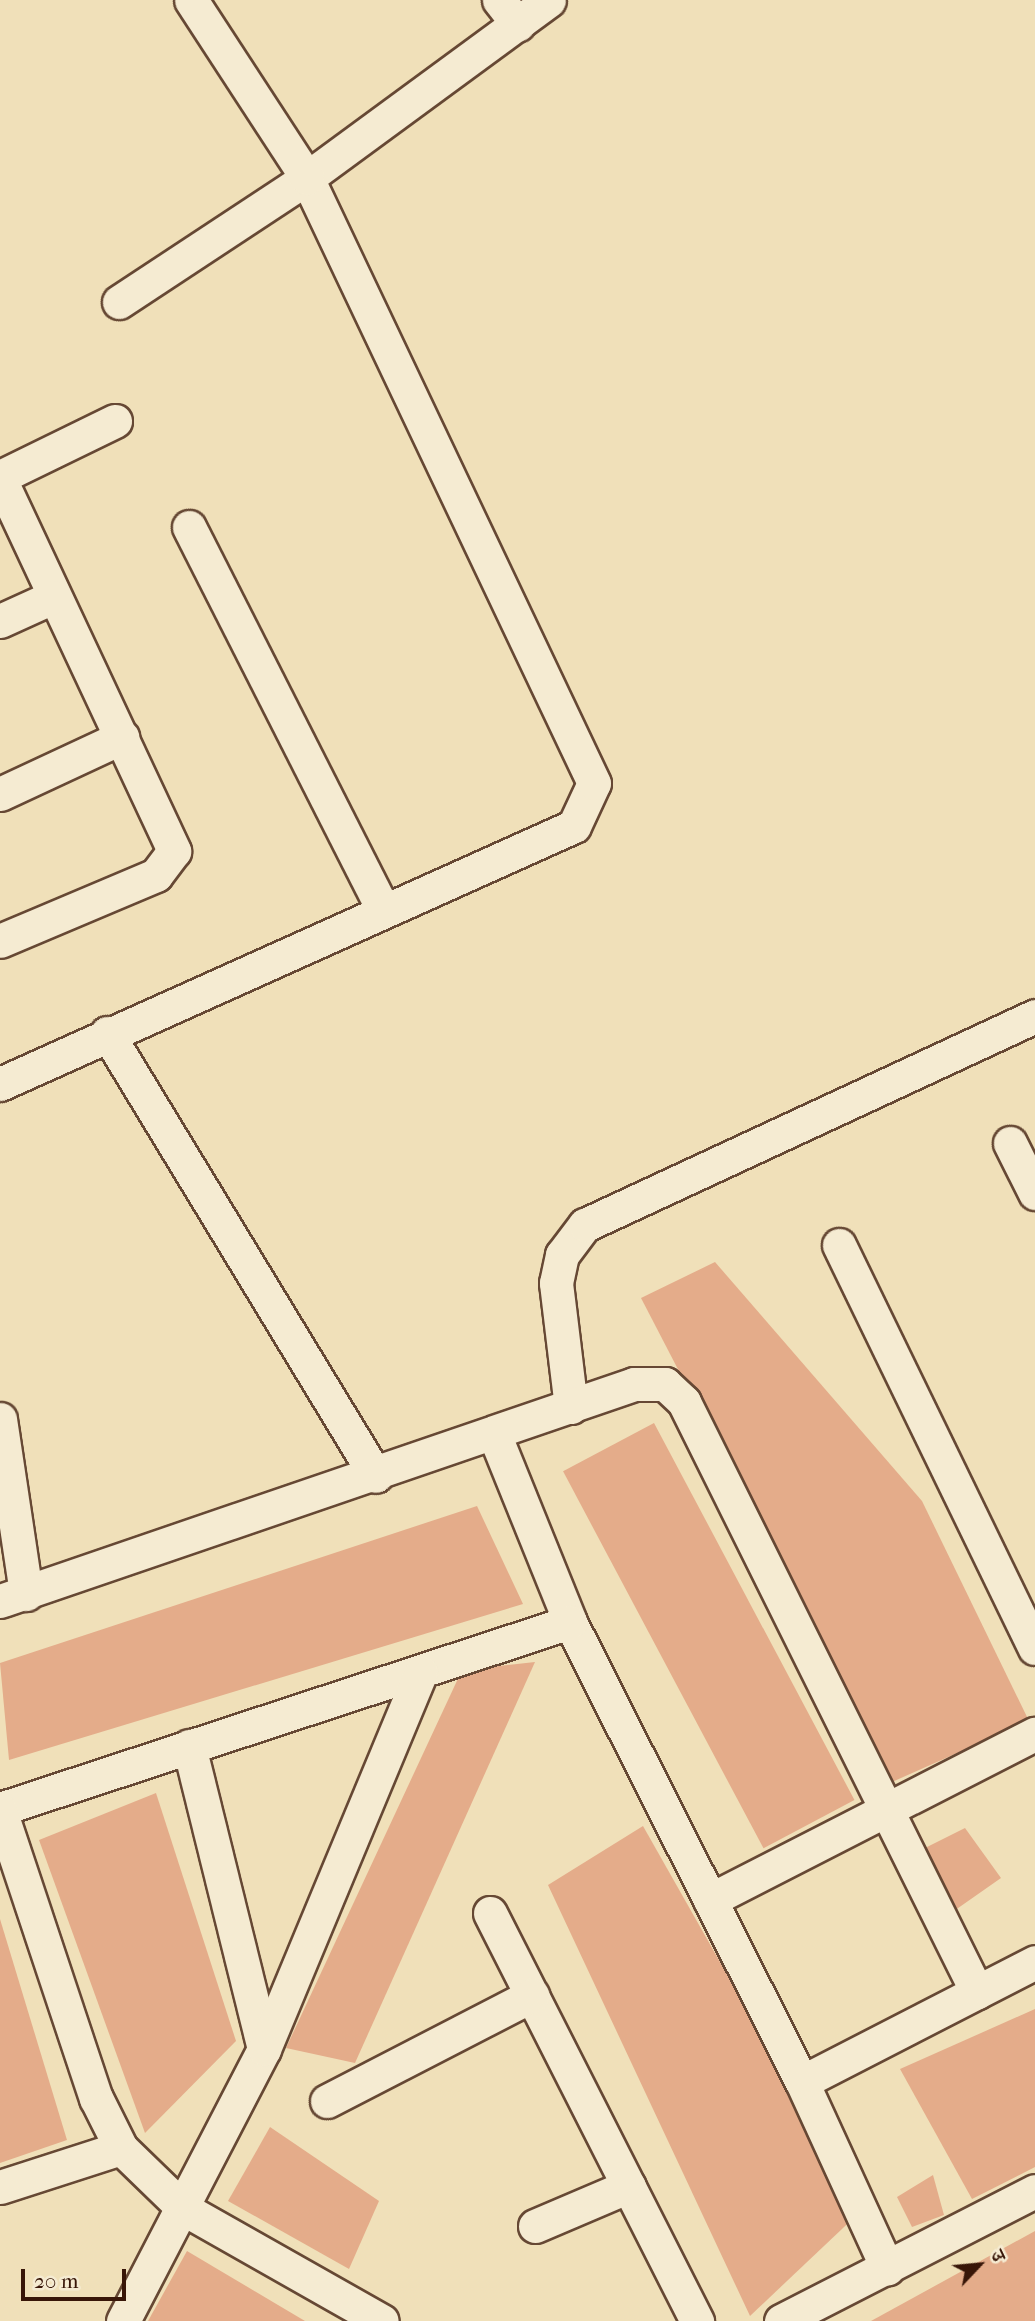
<!DOCTYPE html>
<html>
<head>
<meta charset="utf-8">
<style>
  body { margin:0 }
  #map { position:relative; width:1035px; height:2321px; overflow:hidden; background:#f0e0b9; font-family:"IM FELL French Canon","Noto Serif Devanagari",serif }
  div>[style] { position:absolute }
  [style*='--x'] { left:calc(var(--x)*1px); top:calc(var(--y)*1px); width:calc(var(--w)*1px); rotate:calc(var(--a)*1deg) }
  .building>* { inset:0; background:#e4ac8a; transform-origin:0 0 }
  .roads { filter:drop-shadow(2px 0 #664834) drop-shadow(-2px 0 #664834) drop-shadow(0 2px #664834) drop-shadow(0 -2px #664834) }
  .street>* { height:33px; margin:-16.5px; padding:0 16.5px; transform-origin:16.5px; border-radius:16.5px; background:#f5ebd2 }
  span { translate:-50% -50%; white-space:nowrap; text-align:center; line-height:1.15; -webkit-text-stroke:5px #f5ebd2; paint-order:stroke }
  .north { position:absolute; left:944px; top:2230px; width:70px; height:70px; -webkit-text-stroke:5px #f5ebd2; paint-order:stroke; rotate:64deg; font-size:19px; font-weight:700; line-height:28px; text-align:center; color:#381608 }
  .north::after { content:''; display:block; margin:auto; width:24px; height:32px; background:#381608; clip-path:polygon(50% 0,100% 100%,50% 72%,0 100%) }
  .scale { position:absolute; left:21px; top:2269px; width:105px; height:32px; box-sizing:border-box; border:4px solid #381608; border-top:0; padding-left:9px; font-size:21px; line-height:24px; white-space:nowrap; color:#381608; -webkit-text-stroke:5px #f5ebd2; paint-order:stroke }
</style>
</head>
<body>
<div id="map">
  <div class="building">
    <div style="clip-path:polygon(715px 1262px,922px 1501px,1029px 1721px,892px 1782px,641px 1298px)"></div>
    <div style="left:654px;top:1423px;width:427px;height:103px;rotate:62deg"></div>
    <div style="clip-path:polygon(477px 1506px,523px 1604px,9px 1760px,0 1663px)"></div>
    <div style="clip-path:polygon(535px 1662px,355px 2063px,286px 2048px,462px 1670px)"></div>
    <div style="clip-path:polygon(156px 1793px,236px 2041px,145px 2133px,39px 1840px)"></div>
    <div style="clip-path:polygon(643px 1826px,861px 2211px,750px 2316px,548px 1885px)"></div>
    <div style="clip-path:polygon(965px 1828px,1001px 1878px,951px 1913px,925px 1848px)"></div>
    <div style="clip-path:polygon(0 1919px,67px 2140px,0 2163px)"></div>
    <div style="clip-path:polygon(1035px 2009px,1035px 2167px,972px 2199px,900px 2069px)"></div>
    <div style="clip-path:polygon(270px 2127px,379px 2201px,349px 2269px,228px 2201px)"></div>
    <div style="clip-path:polygon(933px 2175px,944px 2215px,912px 2227px,897px 2197px)"></div>
    <div style="clip-path:polygon(1035px 2231px,1035px 2321px,871px 2321px)"></div>
    <div style="clip-path:polygon(187px 2251px,305px 2321px,148px 2321px)"></div>
  </div>
  <div class="roads">
    <div class="street">
      <div style="--x:499;--y:0;--w:31;--a:52"></div>
      <div style="--x:119;--y:302;--w:225;--a:-33.4"></div>
      <div style="--x:307;--y:178;--w:300;--a:-36.3"></div>
      <div style="--x:0;--y:477;--w:128;--a:-26"></div>
      <div style="--x:0;--y:479;--w:411;--a:64.9"></div>
      <div style="--x:174;--y:851;--w:30;--a:127"></div>
      <div style="--x:156;--y:875;--w:169;--a:157.1"></div>
      <div style="--x:189;--y:527;--w:427;--a:63.1"></div>
      <div style="--x:0;--y:621;--w:58;--a:-24.4"></div>
      <div style="--x:0;--y:794;--w:135;--a:-25"></div>
      <div style="--x:107;--y:1033;--w:518;--a:58.73"></div>
      <div style="--x:0;--y:1084;--w:629;--a:-24.2"></div>
      <div style="--x:574;--y:826;--w:47;--a:-65.1"></div>
      <div style="--x:594;--y:783;--w:670;--a:-115.38"></div>
      <div style="--x:307;--y:178;--w:212;--a:-123.1"></div>
      <div style="--x:1010;--y:1143;--w:56;--a:63.4"></div>
      <div style="--x:839;--y:1245;--w:448;--a:64.1"></div>
      <div style="--x:571;--y:1407;--w:125;--a:-96.9"></div>
      <div style="--x:556;--y:1283;--w:29;--a:-78"></div>
      <div style="--x:562;--y:1255;--w:38;--a:-53"></div>
      <div style="--x:585;--y:1225;--w:496;--a:-24.9"></div>
      <div style="--x:0;--y:1419;--w:177;--a:81.5"></div>
      <div style="--x:495;--y:1436;--w:201;--a:68"></div>
      <div style="--x:570;--y:1622;--w:515;--a:63.24"></div>
      <div style="--x:802;--y:2082;--w:205;--a:65.4"></div>
      <div style="--x:0;--y:1601;--w:670;--a:-18.89"></div>
      <div style="--x:634;--y:1384;--w:31;--a:0"></div>
      <div style="--x:665;--y:1384;--w:26;--a:43"></div>
      <div style="--x:684;--y:1402;--w:659;--a:63.59"></div>
      <div style="--x:189;--y:1746;--w:312;--a:76.1"></div>
      <div style="--x:0;--y:1809;--w:600;--a:-18.16"></div>
      <div style="--x:0;--y:1810;--w:304;--a:71.6"></div>
      <div style="--x:96;--y:2098;--w:56;--a:63.4"></div>
      <div style="--x:121;--y:2148;--w:88;--a:44.1"></div>
      <div style="--x:184;--y:2209;--w:227;--a:29.5"></div>
      <div style="--x:710;--y:1900;--w:365;--a:-27.1"></div>
      <div style="--x:490;--y:1913;--w:458;--a:63.1"></div>
      <div style="--x:802;--y:2082;--w:262;--a:-27.2"></div>
      <div style="--x:327;--y:2101;--w:231;--a:-27.3"></div>
      <div style="--x:0;--y:2187;--w:127;--a:-17.9"></div>
      <div style="--x:535;--y:2226;--w:102;--a:-23.1"></div>
      <div style="--x:123;--y:2321;--w:306;--a:-62.6"></div>
      <div style="--x:264;--y:2049;--w:408;--a:-67.4"></div>
      <div style="--x:781;--y:2321;--w:285;--a:-27.1"></div>
    </div>
  </div>
  <div class="north">उ</div>
  <div class="scale">20 m</div>
</div>
</body>
</html>
